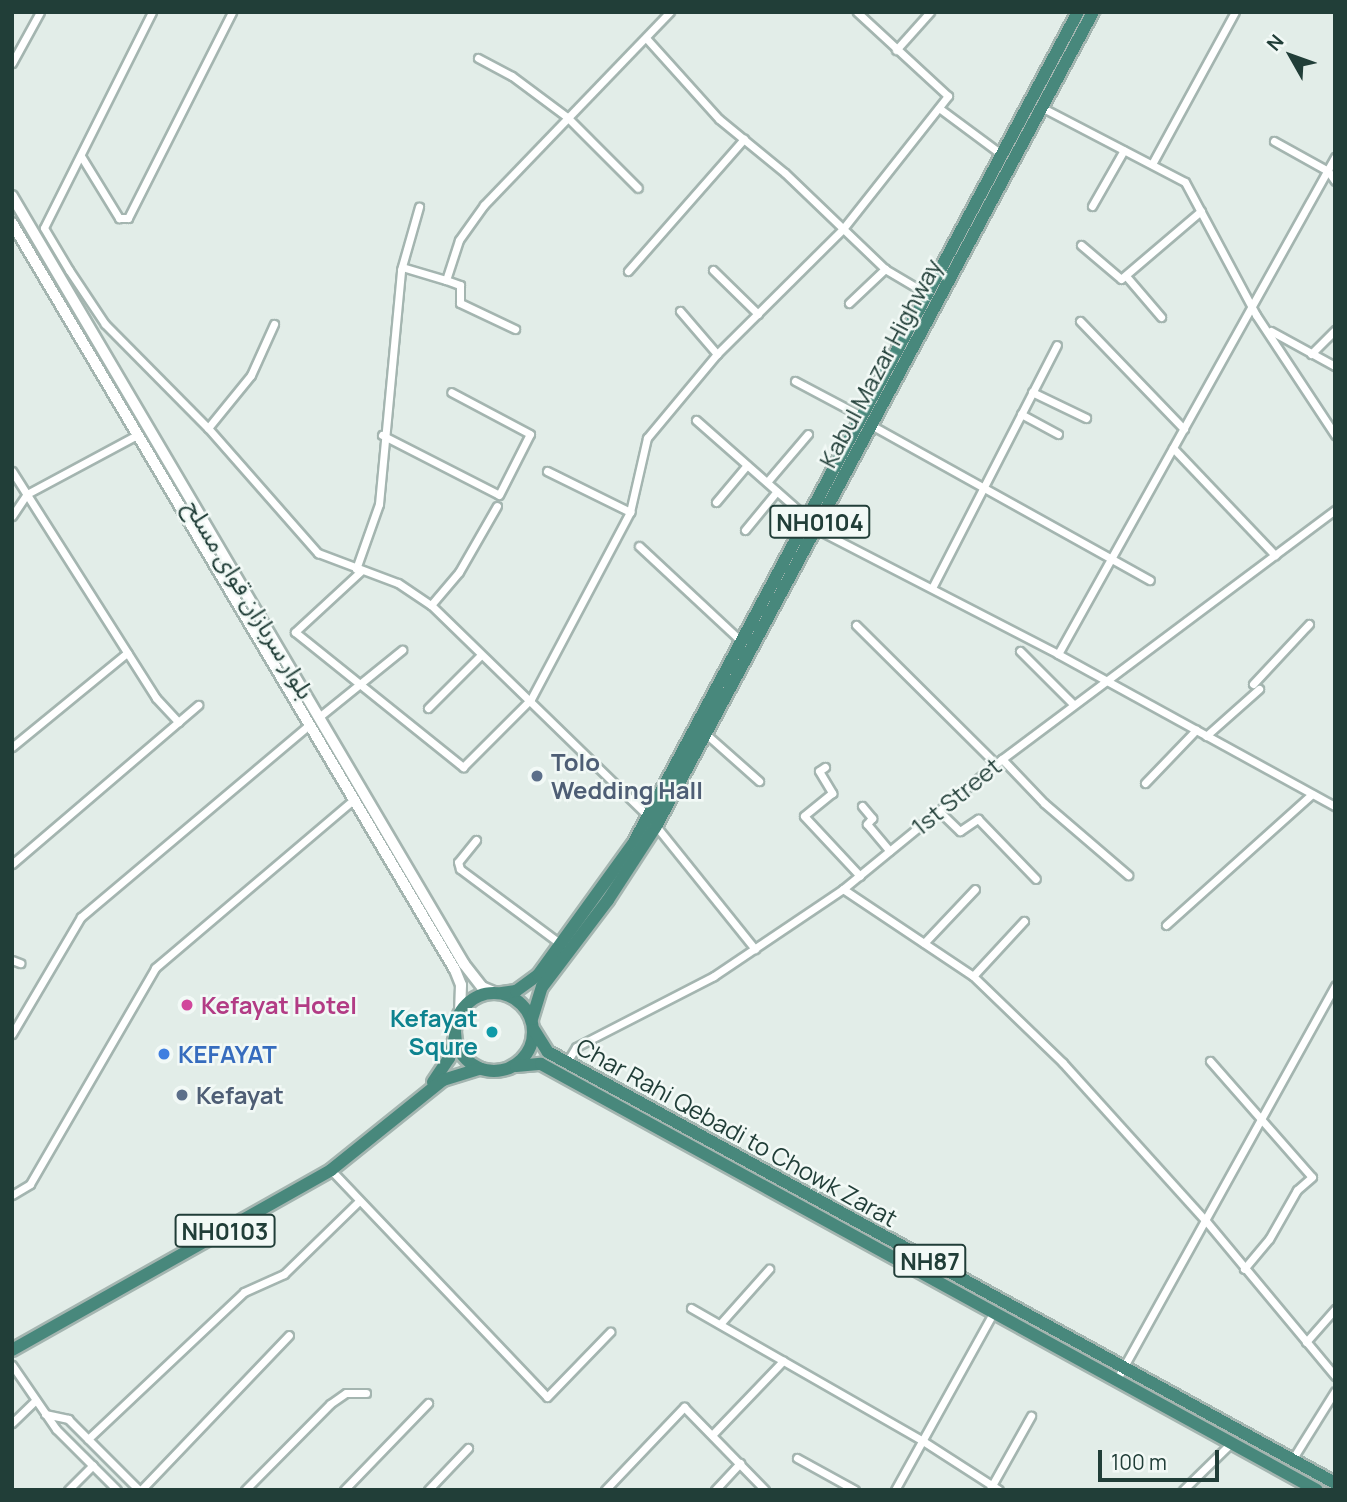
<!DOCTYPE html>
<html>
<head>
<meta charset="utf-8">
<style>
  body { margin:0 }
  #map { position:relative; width:1347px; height:1502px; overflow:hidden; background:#e2ede8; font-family:Manrope,"Noto Sans Arabic",sans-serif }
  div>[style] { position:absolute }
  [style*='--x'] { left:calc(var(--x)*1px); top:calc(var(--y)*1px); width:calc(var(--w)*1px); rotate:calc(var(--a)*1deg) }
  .roads { filter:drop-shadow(2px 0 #a4b5b0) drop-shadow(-2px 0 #a4b5b0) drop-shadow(0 2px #a4b5b0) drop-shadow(0 -2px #a4b5b0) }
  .minor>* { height:7px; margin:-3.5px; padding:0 3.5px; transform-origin:3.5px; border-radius:3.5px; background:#fff }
  .secondary>* { height:10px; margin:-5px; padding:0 5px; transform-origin:5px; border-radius:5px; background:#fff }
  .trunk>* { height:12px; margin:-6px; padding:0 6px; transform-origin:6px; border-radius:6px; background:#48887c }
  .trunk>.ring { margin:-6px; padding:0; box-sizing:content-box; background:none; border:12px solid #48887c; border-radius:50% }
  .dots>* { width:19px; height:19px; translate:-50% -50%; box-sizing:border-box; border:4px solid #f2f9f6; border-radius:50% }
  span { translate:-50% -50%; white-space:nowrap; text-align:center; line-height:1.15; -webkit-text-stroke:5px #f2f9f6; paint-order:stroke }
  .shield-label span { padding:2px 5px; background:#f2f9f6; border:2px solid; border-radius:5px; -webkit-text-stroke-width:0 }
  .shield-label { font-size:23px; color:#213e38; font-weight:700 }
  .street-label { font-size:24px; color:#213e38 }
  .service-label { font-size:24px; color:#4e5e75; font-weight:700 }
  .left { translate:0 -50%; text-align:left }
  .hotel-label { font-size:24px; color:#b23c85; font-weight:700 }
  .culture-label { font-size:24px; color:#0d838f; font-weight:700 }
  .right { translate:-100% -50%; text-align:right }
  .shop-label { font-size:24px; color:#366cbe; font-weight:700 }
  .frame { position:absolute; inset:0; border:14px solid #213e38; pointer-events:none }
  .north { position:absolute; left:1256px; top:21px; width:70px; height:70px; -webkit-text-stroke:5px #f2f9f6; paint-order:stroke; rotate:310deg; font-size:19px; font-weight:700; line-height:28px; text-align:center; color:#213e38 }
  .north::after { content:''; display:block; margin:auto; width:24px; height:32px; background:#213e38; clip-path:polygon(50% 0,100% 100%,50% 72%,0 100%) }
  .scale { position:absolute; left:1098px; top:1450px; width:121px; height:32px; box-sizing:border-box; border:4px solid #213e38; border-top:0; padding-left:9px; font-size:21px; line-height:24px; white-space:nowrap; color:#213e38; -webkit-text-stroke:5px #f2f9f6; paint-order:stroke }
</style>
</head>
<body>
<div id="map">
  <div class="roads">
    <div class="minor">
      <div style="--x:152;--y:12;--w:241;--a:116.6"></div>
      <div style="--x:44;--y:228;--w:49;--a:59.2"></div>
      <div style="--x:69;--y:270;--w:65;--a:56.3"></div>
      <div style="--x:105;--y:324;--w:146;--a:45.3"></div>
      <div style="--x:208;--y:428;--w:167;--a:48.7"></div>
      <div style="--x:318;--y:553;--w:85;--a:20.6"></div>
      <div style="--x:398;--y:583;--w:40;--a:34"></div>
      <div style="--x:431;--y:605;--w:304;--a:44.2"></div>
      <div style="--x:646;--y:38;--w:109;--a:48"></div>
      <div style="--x:719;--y:119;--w:85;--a:39.3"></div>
      <div style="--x:785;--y:173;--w:139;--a:43.8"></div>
      <div style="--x:885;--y:269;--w:51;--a:30.6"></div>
      <div style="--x:896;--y:50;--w:51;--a:-48.2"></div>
      <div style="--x:478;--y:58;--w:38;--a:28"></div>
      <div style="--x:512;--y:76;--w:69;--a:36.7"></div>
      <div style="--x:567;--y:117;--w:100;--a:45"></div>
      <div style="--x:12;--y:63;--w:58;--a:-61.2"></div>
      <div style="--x:1041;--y:107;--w:162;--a:27.5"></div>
      <div style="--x:1185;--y:182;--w:151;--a:61.9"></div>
      <div style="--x:1256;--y:315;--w:144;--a:56.6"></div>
      <div style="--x:939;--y:108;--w:77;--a:36.6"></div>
      <div style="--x:1274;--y:141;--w:62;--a:29.1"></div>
      <div style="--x:1328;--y:171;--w:12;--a:55"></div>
      <div style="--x:81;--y:156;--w:73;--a:58.5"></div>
      <div style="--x:119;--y:218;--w:9;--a:0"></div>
      <div style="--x:128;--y:218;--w:231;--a:-63.2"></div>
      <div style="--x:1152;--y:164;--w:173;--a:-61.4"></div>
      <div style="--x:1092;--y:206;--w:64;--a:-60.3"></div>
      <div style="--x:1081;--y:245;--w:52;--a:40.4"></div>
      <div style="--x:1121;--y:279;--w:105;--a:-40.4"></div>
      <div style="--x:402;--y:267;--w:46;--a:16.5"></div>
      <div style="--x:446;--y:280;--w:42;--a:-72"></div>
      <div style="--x:459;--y:240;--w:43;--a:-54.5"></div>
      <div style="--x:484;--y:205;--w:268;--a:-46.1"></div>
      <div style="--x:713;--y:270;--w:63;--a:44.4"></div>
      <div style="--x:628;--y:271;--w:176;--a:-48.7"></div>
      <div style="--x:1126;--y:276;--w:54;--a:49.5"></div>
      <div style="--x:446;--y:280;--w:15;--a:20"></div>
      <div style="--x:460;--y:285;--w:18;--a:90"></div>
      <div style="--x:460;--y:303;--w:61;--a:25.3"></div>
      <div style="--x:849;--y:303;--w:50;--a:-43.4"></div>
      <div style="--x:680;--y:311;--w:57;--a:49.3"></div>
      <div style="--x:1080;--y:321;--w:150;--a:46.1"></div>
      <div style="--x:1271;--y:331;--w:73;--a:28.7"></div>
      <div style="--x:1311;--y:354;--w:34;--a:-45"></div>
      <div style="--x:795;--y:381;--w:75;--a:27.9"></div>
      <div style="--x:1032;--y:392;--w:60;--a:25.7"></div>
      <div style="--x:1021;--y:414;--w:42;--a:28.4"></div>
      <div style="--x:696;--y:420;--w:148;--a:41.4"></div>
      <div style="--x:871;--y:425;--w:319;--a:29.1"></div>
      <div style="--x:208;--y:428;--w:68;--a:-50.9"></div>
      <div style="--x:251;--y:375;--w:56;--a:-65.7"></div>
      <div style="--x:382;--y:435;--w:131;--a:27.1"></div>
      <div style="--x:499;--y:495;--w:68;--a:-63.1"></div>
      <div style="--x:530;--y:434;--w:89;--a:-152"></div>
      <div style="--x:1173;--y:448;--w:148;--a:46.4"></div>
      <div style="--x:12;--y:471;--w:269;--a:57.6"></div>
      <div style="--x:156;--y:698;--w:33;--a:47"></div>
      <div style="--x:547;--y:471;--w:93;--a:26.3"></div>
      <div style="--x:767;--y:482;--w:63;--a:-49.5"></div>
      <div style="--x:716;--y:502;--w:48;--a:-50"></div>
      <div style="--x:12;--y:516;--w:27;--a:-56"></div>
      <div style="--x:27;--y:494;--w:125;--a:-28.2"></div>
      <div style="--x:816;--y:529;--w:272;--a:27.3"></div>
      <div style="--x:1058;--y:654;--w:316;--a:28.8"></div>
      <div style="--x:745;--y:530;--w:50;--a:-50.6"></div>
      <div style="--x:639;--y:546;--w:141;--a:43"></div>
      <div style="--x:356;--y:569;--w:69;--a:-70.5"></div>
      <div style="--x:379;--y:504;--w:235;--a:-84.6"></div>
      <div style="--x:401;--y:270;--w:66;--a:-74.1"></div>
      <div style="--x:361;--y:571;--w:90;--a:137.3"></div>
      <div style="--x:295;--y:632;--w:216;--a:38.8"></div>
      <div style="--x:463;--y:767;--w:96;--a:-45"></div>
      <div style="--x:531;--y:699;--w:212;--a:-62.1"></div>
      <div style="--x:630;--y:512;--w:76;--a:-77.1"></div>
      <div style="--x:647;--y:438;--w:109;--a:-50.2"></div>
      <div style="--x:717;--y:354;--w:176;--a:-44.8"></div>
      <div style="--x:842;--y:230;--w:171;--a:-51.7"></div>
      <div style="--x:948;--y:96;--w:124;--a:-137.3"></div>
      <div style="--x:932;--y:588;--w:273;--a:-62.8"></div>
      <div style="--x:431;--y:605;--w:43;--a:-49.7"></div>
      <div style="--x:459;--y:572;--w:76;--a:-60.1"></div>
      <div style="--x:856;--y:625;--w:197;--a:44.8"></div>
      <div style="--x:1020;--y:651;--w:75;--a:45"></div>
      <div style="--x:1058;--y:654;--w:569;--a:-60.87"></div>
      <div style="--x:1253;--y:684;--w:82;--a:-47"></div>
      <div style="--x:428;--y:708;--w:72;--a:-45"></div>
      <div style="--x:319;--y:717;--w:107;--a:-38.9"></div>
      <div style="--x:706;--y:734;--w:71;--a:41.6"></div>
      <div style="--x:1206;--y:736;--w:71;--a:-41.6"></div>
      <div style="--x:12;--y:747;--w:149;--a:-39.3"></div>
      <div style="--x:1002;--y:759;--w:61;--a:46.3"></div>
      <div style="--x:1044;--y:803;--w:111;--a:40.6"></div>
      <div style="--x:825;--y:767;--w:7;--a:146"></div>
      <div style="--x:819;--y:771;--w:26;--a:59"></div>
      <div style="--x:832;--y:793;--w:36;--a:141"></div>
      <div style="--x:804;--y:816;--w:82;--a:47"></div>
      <div style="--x:1145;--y:783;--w:74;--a:-46.1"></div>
      <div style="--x:862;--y:806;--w:16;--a:50"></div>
      <div style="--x:872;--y:818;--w:8;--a:130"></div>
      <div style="--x:867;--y:824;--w:35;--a:50"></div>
      <div style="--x:939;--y:811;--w:29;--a:44"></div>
      <div style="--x:960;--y:831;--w:22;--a:-34"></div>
      <div style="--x:978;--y:819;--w:83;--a:46"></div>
      <div style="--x:656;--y:826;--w:158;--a:51.2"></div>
      <div style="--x:476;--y:840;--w:28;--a:129"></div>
      <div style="--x:458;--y:862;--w:7;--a:74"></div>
      <div style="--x:460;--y:869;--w:127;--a:36.7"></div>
      <div style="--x:12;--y:864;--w:245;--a:-40.5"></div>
      <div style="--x:843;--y:889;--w:156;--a:33.8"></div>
      <div style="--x:973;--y:976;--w:125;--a:44"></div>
      <div style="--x:1063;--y:1063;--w:213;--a:47.9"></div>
      <div style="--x:1206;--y:1221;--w:202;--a:50.2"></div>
      <div style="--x:1166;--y:925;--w:196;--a:-41.9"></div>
      <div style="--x:924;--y:943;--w:74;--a:-46.6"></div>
      <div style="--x:12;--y:960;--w:9;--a:21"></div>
      <div style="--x:973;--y:976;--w:75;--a:-47.2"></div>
      <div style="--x:12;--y:1034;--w:136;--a:-59.5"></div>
      <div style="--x:81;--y:917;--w:298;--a:-40.1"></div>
      <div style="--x:1210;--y:1061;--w:154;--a:48.7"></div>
      <div style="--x:1312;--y:1177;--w:20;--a:139"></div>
      <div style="--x:1297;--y:1190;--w:56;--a:119.7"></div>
      <div style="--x:1269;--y:1239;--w:39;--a:130"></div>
      <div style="--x:567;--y:1062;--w:17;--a:-59"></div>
      <div style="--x:576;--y:1047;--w:155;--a:-27.2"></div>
      <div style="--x:714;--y:976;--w:156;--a:-34"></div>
      <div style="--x:843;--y:889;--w:205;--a:-39.3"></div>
      <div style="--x:1002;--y:759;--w:416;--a:-36.8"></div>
      <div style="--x:331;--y:1170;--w:313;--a:46.4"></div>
      <div style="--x:547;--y:1397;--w:91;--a:-45.9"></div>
      <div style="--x:12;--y:1195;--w:21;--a:-31"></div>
      <div style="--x:30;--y:1184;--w:250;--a:-59.9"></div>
      <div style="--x:155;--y:968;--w:260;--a:-40.3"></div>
      <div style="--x:691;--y:1308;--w:267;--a:29.8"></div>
      <div style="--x:923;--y:1441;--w:90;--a:32.8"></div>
      <div style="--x:720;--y:1324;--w:74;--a:-48.3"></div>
      <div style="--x:1306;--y:1342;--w:44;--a:-48.7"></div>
      <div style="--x:12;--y:1365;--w:78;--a:55.5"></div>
      <div style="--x:56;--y:1429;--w:86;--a:45"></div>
      <div style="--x:1117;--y:1379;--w:450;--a:-61"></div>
      <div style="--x:45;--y:1414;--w:24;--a:12"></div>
      <div style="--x:68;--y:1419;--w:100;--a:45"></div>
      <div style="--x:12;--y:1423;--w:33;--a:-44"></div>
      <div style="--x:712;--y:1435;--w:103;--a:-46.2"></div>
      <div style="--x:88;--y:1439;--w:214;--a:-43.3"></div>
      <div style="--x:244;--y:1292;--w:44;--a:-24.2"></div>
      <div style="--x:284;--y:1274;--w:105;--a:-44.2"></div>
      <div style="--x:797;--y:1458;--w:66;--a:28.9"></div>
      <div style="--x:1292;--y:1460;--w:81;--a:-58.1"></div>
      <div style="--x:990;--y:1489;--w:84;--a:-60.7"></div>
      <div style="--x:68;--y:1490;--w:35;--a:-45"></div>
      <div style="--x:141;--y:1490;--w:214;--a:-46.3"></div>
      <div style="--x:245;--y:1490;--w:121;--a:-45.3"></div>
      <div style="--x:330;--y:1404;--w:19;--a:-35"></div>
      <div style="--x:346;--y:1393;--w:20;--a:0"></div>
      <div style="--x:344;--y:1490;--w:121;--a:-46"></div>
      <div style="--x:428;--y:1490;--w:58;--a:-46.4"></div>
      <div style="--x:605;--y:1490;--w:115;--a:-46.4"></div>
      <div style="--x:684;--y:1407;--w:116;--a:45.7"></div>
      <div style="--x:715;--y:1490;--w:37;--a:-47"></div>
      <div style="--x:895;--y:1490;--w:202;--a:-61"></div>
      <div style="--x:1183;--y:1490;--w:67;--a:-44.4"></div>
    </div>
    <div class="secondary">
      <div style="--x:12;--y:196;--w:891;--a:59.52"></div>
      <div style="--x:464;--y:964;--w:29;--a:52"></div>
      <div style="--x:482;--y:987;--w:15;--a:23"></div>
      <div style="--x:12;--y:223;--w:868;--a:59.33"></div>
      <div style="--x:455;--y:970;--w:16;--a:68"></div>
      <div style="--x:461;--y:985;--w:29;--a:92"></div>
    </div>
    <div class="trunk">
      <div class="ring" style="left:455px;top:993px;width:66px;height:66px"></div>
      <div style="--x:502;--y:993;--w:14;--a:-8"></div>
      <div style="--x:516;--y:991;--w:27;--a:-36"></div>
      <div style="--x:538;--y:975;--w:162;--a:-54.1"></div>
      <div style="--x:633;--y:844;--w:944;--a:-61.86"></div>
      <div style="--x:532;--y:1019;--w:34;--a:-73"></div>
      <div style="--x:542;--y:987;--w:109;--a:-52.8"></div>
      <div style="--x:608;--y:900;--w:88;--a:-57"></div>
      <div style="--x:656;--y:826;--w:924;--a:-61.77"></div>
      <div style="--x:534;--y:1030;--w:26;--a:58"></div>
      <div style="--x:548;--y:1052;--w:897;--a:28.71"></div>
      <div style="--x:516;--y:1066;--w:25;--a:-5"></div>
      <div style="--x:541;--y:1064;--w:885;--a:28.77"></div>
      <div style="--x:433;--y:1082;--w:29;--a:-56"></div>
      <div style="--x:449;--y:1058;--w:22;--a:-74"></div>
      <div style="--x:12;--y:1350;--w:366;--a:-29.4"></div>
      <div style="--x:331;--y:1170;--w:144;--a:-38.8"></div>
      <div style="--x:443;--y:1080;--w:39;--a:-17"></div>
    </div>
  </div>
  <div class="dots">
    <div style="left:537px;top:776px;background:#5c6f8a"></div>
    <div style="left:187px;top:1005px;background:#d1479c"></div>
    <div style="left:492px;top:1032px;background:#0f9aa8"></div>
    <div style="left:164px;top:1054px;background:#3f7fe0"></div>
    <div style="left:182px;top:1095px;background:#5c6f8a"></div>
  </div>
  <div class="shield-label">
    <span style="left:820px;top:522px">NH0104</span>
    <span style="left:225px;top:1231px">NH0103</span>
    <span style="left:930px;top:1261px">NH87</span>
  </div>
  <div class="street-label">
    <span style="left:880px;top:363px;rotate:-62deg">Kabul Mazar Highway</span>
    <span style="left:250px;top:599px;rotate:59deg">بلوار سربازان قوای مسلح</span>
    <span style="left:956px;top:796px;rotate:-39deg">1st Street</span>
    <span style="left:737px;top:1132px;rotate:29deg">Char Rahi Qebadi to Chowk Zarat</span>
  </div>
  <div class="service-label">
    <span class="left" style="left:551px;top:776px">Tolo<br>Wedding Hall</span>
    <span class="left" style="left:196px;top:1095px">Kefayat</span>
  </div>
  <div class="hotel-label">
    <span class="left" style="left:201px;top:1005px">Kefayat Hotel</span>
  </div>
  <div class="culture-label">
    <span class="right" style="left:478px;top:1032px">Kefayat<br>Squre</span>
  </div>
  <div class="shop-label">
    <span class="left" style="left:178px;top:1054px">KEFAYAT</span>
  </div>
  <div class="frame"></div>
  <div class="north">N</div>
  <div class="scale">100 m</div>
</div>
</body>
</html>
